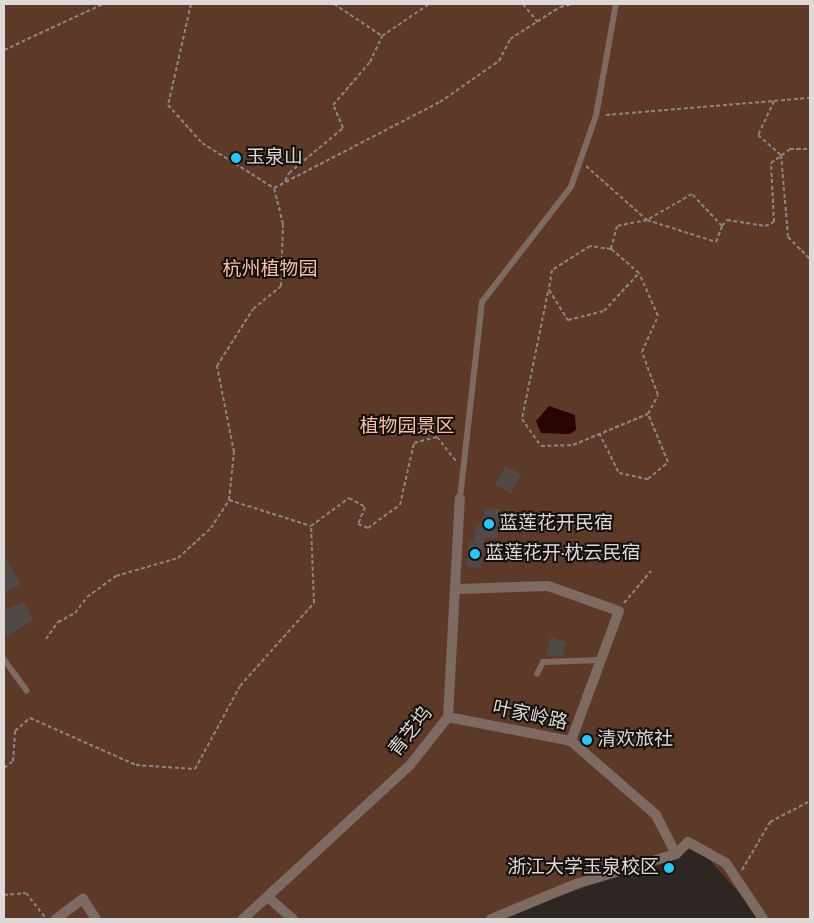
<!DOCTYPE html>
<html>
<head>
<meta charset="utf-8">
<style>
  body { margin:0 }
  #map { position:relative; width:814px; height:923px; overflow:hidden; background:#2d2623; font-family:Karla,"Noto Sans SC",sans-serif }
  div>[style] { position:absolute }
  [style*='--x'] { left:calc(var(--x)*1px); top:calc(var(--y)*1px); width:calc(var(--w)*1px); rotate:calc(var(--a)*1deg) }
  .green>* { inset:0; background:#5d3a28 }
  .water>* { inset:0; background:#270500 }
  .building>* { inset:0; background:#504945; transform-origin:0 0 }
  .path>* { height:2px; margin-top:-1px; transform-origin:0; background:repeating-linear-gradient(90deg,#8b8683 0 4px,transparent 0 6.5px) }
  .service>* { height:5.5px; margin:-2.75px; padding:0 2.75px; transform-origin:2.75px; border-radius:2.75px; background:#7d6a61 }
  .minor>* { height:10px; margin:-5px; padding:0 5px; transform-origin:5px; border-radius:5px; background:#7d6a61 }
  .dots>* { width:14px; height:14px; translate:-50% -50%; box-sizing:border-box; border:2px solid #13100e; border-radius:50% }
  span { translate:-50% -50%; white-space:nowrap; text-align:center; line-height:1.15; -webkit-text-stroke:4px #13100e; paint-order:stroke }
  .poi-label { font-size:19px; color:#ddd9d7 }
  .left { translate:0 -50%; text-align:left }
  .right { translate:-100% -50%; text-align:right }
  .park-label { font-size:19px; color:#f9c0a5 }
  .street-label { font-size:19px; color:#ddd9d7 }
  .frame { position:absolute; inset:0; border:5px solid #ddd9d7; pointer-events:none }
</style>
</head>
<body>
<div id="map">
  <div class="green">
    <div style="clip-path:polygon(4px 4px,810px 4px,810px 919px,762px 919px,702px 851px,689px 849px,497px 919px,4px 919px)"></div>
  </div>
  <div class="water">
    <div style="clip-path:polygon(549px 406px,575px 415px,576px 430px,570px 434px,541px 433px,536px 421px)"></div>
  </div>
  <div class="building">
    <div style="left:505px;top:466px;width:18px;height:21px;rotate:27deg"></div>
    <div style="clip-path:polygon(484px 508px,500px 509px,497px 539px,485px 538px,481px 568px,466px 566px,469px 541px,474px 542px,475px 525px,483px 523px)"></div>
    <div style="clip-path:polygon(4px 554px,21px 584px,4px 594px)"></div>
    <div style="clip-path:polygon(24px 602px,33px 620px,4px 638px,4px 609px)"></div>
    <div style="clip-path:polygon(551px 637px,567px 642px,562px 657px,545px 655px)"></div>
  </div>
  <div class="path">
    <div style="--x:191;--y:4;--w:104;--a:102.8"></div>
    <div style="--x:168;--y:105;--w:51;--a:48.2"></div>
    <div style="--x:202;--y:143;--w:85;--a:32"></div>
    <div style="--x:274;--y:188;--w:187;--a:-27.4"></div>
    <div style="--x:440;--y:102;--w:72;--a:-34.8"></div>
    <div style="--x:499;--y:61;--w:25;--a:-63"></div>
    <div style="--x:510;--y:39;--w:59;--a:-32.6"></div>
    <div style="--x:560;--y:7;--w:14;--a:-12"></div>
    <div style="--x:334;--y:4;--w:58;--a:33.7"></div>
    <div style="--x:523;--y:4;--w:26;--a:51"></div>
    <div style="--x:4;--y:50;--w:109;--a:-24.9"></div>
    <div style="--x:774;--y:101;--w:38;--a:115"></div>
    <div style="--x:758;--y:135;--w:30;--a:41"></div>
    <div style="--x:781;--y:155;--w:82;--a:85.1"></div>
    <div style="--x:788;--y:237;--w:31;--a:45"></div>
    <div style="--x:606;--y:115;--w:205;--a:-4.8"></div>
    <div style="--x:586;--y:166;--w:81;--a:41.5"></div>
    <div style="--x:647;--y:220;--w:72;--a:17.7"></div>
    <div style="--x:716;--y:242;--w:17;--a:-69"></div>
    <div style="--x:722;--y:226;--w:44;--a:-133.2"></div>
    <div style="--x:692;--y:194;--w:52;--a:150"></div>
    <div style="--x:647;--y:220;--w:31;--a:169"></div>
    <div style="--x:617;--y:226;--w:24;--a:105"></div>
    <div style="--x:611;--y:249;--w:21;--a:-172"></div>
    <div style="--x:590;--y:246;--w:45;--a:147.7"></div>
    <div style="--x:552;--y:270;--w:20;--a:99"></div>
    <div style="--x:549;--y:290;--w:36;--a:58"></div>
    <div style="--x:568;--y:320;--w:37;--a:-14"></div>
    <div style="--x:604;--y:311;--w:52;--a:-47.4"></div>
    <div style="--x:639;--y:273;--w:37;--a:-139"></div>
    <div style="--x:285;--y:181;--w:9;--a:-63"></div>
    <div style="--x:289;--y:173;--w:70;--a:-39.8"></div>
    <div style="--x:343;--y:128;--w:25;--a:-113"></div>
    <div style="--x:333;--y:105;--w:57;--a:-49.3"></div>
    <div style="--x:370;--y:62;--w:29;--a:-65"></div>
    <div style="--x:382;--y:36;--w:57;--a:-34.2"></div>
    <div style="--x:722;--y:226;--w:8;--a:-50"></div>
    <div style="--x:727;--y:220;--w:38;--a:9"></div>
    <div style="--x:765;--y:226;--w:10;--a:-24"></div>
    <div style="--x:774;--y:222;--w:59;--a:-92.9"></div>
    <div style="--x:771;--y:163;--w:24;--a:-36"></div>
    <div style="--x:790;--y:149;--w:20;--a:0"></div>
    <div style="--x:548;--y:292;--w:130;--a:101.6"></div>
    <div style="--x:522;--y:419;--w:33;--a:55"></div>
    <div style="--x:541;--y:446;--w:32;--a:-2"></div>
    <div style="--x:573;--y:445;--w:81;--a:-22.5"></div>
    <div style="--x:648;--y:414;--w:21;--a:-62"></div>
    <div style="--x:658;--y:395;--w:46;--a:-110.4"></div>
    <div style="--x:642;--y:352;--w:39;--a:-66"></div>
    <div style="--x:658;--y:316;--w:47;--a:-113.8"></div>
    <div style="--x:599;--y:433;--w:45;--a:63.4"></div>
    <div style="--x:619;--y:473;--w:30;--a:12"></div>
    <div style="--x:648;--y:479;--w:26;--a:-40"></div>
    <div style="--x:668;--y:462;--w:52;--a:-112.6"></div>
    <div style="--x:229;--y:500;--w:86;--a:17.6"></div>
    <div style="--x:311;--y:526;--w:47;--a:-36.4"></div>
    <div style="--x:349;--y:498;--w:18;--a:29"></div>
    <div style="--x:365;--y:507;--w:18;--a:112"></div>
    <div style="--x:358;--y:524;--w:11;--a:22"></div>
    <div style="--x:368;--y:528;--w:39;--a:-36"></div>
    <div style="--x:400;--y:505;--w:64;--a:-77.3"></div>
    <div style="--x:414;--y:443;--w:24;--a:-15"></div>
    <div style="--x:437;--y:437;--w:31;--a:52"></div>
    <div style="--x:624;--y:603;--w:42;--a:-49.8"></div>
    <div style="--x:46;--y:639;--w:21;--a:-55"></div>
    <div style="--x:58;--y:622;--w:19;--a:-28"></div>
    <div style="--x:75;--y:613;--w:20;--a:-53"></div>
    <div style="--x:87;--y:597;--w:36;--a:-36"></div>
    <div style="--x:116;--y:576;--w:65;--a:-16.2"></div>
    <div style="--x:178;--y:558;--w:45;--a:-42.3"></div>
    <div style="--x:211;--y:528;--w:33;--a:-57"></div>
    <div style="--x:229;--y:500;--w:48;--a:-84.1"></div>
    <div style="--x:234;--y:452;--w:88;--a:-101.2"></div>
    <div style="--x:217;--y:366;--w:67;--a:-57.7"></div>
    <div style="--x:253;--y:309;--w:36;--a:-39"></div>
    <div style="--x:281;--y:286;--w:62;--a:-88.2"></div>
    <div style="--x:283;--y:224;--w:37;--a:-104"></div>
    <div style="--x:4;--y:768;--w:11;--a:-38"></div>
    <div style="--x:13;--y:761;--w:30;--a:-86"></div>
    <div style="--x:15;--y:731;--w:20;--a:-41"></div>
    <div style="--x:30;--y:718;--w:116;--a:23.9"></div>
    <div style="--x:136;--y:765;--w:59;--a:3.9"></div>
    <div style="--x:195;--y:769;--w:94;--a:-61.5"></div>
    <div style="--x:240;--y:686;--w:111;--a:-48.3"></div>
    <div style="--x:314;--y:603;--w:77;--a:-92.2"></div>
    <div style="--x:742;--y:870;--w:56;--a:-59.7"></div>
    <div style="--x:770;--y:822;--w:45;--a:-27.7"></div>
    <div style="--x:4;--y:895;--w:22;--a:-5"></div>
    <div style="--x:26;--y:893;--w:31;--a:52"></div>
  </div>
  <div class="service">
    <div style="--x:460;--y:498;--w:197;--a:-83.6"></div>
    <div style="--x:482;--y:302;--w:145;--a:-52.3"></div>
    <div style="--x:571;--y:187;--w:75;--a:-70.6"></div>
    <div style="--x:596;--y:116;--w:114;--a:-79.9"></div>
    <div style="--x:4;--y:659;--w:39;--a:54"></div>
    <div style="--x:537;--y:674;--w:13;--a:-63"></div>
    <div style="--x:543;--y:662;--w:57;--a:-2"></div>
  </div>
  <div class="minor">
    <div style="--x:458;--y:589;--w:90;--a:-1.9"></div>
    <div style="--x:548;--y:586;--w:75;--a:19.4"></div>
    <div style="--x:619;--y:611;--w:139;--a:110.3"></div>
    <div style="--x:448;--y:717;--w:125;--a:11"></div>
    <div style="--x:571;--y:741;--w:113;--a:41"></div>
    <div style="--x:656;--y:815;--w:44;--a:62.9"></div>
    <div style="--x:270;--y:899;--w:30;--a:41"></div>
    <div style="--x:56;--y:919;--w:34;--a:-37"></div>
    <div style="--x:83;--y:899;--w:24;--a:57"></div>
    <div style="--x:243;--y:919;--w:227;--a:-42.7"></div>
    <div style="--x:410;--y:765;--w:61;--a:-51.6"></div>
    <div style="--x:448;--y:717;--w:219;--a:-86.9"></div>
    <div style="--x:491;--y:919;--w:92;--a:-22.4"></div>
    <div style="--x:576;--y:884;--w:104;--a:-16.7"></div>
    <div style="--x:676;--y:854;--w:17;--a:-45"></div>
    <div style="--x:688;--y:842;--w:43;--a:28.9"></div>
    <div style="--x:726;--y:863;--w:67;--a:56.5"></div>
  </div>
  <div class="dots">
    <div style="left:236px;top:158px;background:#24c9fe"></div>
    <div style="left:489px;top:524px;background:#24c9fe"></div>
    <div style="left:475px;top:554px;background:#24c9fe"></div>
    <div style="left:587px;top:740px;background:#24c9fe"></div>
    <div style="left:669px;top:868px;background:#24c9fe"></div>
  </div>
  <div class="poi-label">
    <span class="left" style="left:246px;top:158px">玉泉山</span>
    <span class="left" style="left:499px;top:524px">蓝莲花开民宿</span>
    <span class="left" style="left:485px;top:554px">蓝莲花开·枕云民宿</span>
    <span class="left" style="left:597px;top:740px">清欢旅社</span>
    <span class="right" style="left:659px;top:868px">浙江大学玉泉校区</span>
  </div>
  <div class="park-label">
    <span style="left:270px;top:270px">杭州植物园</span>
    <span style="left:407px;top:427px">植物园景区</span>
  </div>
  <div class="street-label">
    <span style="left:530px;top:716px;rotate:12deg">叶家岭路</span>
    <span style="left:411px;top:732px;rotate:-52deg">青芝坞</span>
  </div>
  <div class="frame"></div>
</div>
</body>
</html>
